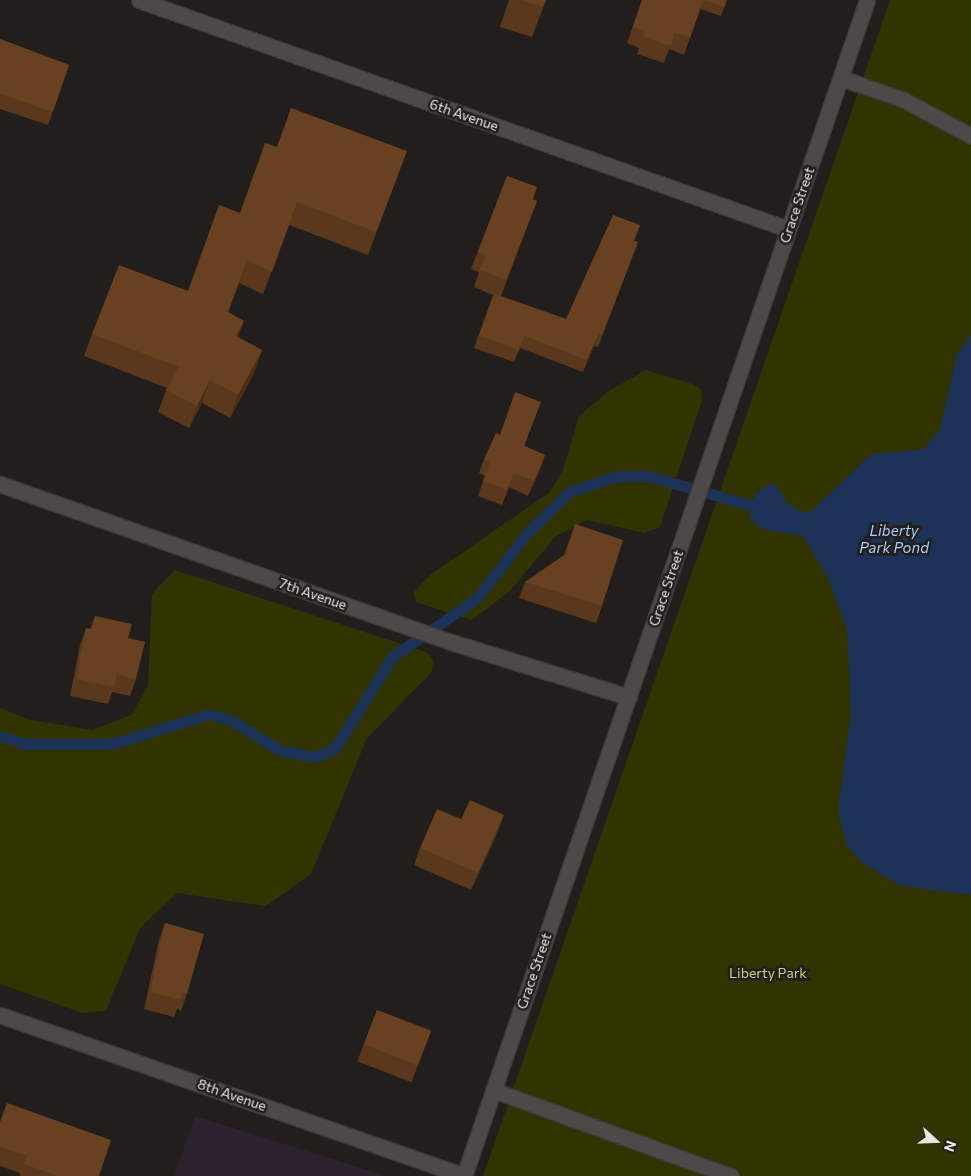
<!DOCTYPE html>
<html>
<head>
<meta charset="utf-8">
<style>
  body { margin:0 }
  #map { position:relative; width:971px; height:1176px; overflow:hidden; background:#221e1c; font-family:Commissioner,sans-serif }
  div>[style] { position:absolute }
  [style*='--x'] { left:calc(var(--x)*1px); top:calc(var(--y)*1px); width:calc(var(--w)*1px); rotate:calc(var(--a)*1deg) }
  .industrial>* { inset:0; background:#2c212f }
  .green>* { inset:0; background:#313401 }
  .water>* { inset:0; background:#1d3257 }
  .stream>* { height:11px; margin:-5.5px; padding:0 5.5px; transform-origin:5.5px; border-radius:5.5px; background:#1d3257 }
  .roads { filter:drop-shadow(1px 0 #3c3938) drop-shadow(-1px 0 #3c3938) drop-shadow(0 1px #3c3938) drop-shadow(0 -1px #3c3938) }
  .minor>* { height:15px; margin:-7.5px; padding:0 7.5px; transform-origin:7.5px; border-radius:7.5px; background:#4d4947 }
  .wall>* { inset:0; background:#59381c; transform-origin:0 0 }
  .shaded-wall>* { inset:0; background:#482e16 }
  .building>* { inset:0; background:#674120; transform-origin:0 0 }
  span { translate:-50% -50%; white-space:nowrap; text-align:center; line-height:1.15; -webkit-text-stroke:5px #221e1c; paint-order:stroke }
  .street-label { font-size:14px; color:#e9e6e4 }
  .park-label { font-size:14px; color:#c9d082 }
  .water-label { font-size:15px; color:#accbff; font-style:italic }
  .north { position:absolute; left:911px; top:1116px; width:50px; height:50px; -webkit-text-stroke:4px #221e1c; paint-order:stroke; rotate:110deg; font-size:14px; font-weight:700; line-height:20px; text-align:center; color:#e9e6e4 }
  .north::after { content:''; display:block; margin:auto; width:18px; height:22px; background:#e9e6e4; clip-path:polygon(50% 0,100% 100%,50% 72%,0 100%) }
</style>
</head>
<body>
<div id="map">
  <div class="industrial">
    <div style="clip-path:polygon(195px 1116px,387px 1176px,174px 1176px)"></div>
  </div>
  <div class="green">
    <div style="clip-path:polygon(890px 0,971px 0,971px 1176px,483px 1176px)"></div>
    <div style="clip-path:polygon(646px 370px,692px 384px,701px 389px,702px 400px,660px 527px,644px 533px,587px 520px,556px 536px,510px 591px,472px 620px,416px 602px,414px 592px,430px 575px,549px 493px,563px 470px,579px 416px,609px 391px)"></div>
    <div style="clip-path:polygon(175px 570px,426px 652px,434px 661px,431px 673px,367px 738px,311px 874px,265px 906px,177px 893px,140px 928px,106px 1011px,83px 1013px,0 984px,0 708px,30px 720px,92px 730px,131px 715px,148px 686px,152px 594px)"></div>
  </div>
  <div class="water">
    <div style="clip-path:polygon(971px 334px,971px 895px,901px 886px,863px 863px,847px 846px,838px 810px,851px 713px,847px 630px,829px 580px,803px 536px,765px 530px,749px 519px,757px 491px,774px 483px,788px 504px,804px 513px,813px 510px,870px 455px,924px 449px,940px 429px,957px 354px)"></div>
  </div>
  <div class="stream">
    <div style="--x:0;--y:736;--w:27;--a:17"></div>
    <div style="--x:26;--y:744;--w:85;--a:0"></div>
    <div style="--x:111;--y:744;--w:102;--a:-17"></div>
    <div style="--x:209;--y:714;--w:25;--a:16"></div>
    <div style="--x:233;--y:721;--w:54;--a:32.2"></div>
    <div style="--x:279;--y:750;--w:37;--a:11"></div>
    <div style="--x:315;--y:757;--w:22;--a:-24"></div>
    <div style="--x:335;--y:748;--w:107;--a:-57.9"></div>
    <div style="--x:392;--y:657;--w:103;--a:-34.8"></div>
    <div style="--x:477;--y:598;--w:83;--a:-52.3"></div>
    <div style="--x:528;--y:532;--w:57;--a:-44.3"></div>
    <div style="--x:569;--y:492;--w:52;--a:-18.1"></div>
    <div style="--x:618;--y:476;--w:31;--a:0"></div>
    <div style="--x:649;--y:476;--w:108;--a:16.1"></div>
  </div>
  <div class="roads">
    <div class="minor">
      <div style="--x:139;--y:0;--w:688;--a:19.44"></div>
      <div style="--x:841;--y:78;--w:67;--a:19.2"></div>
      <div style="--x:904;--y:100;--w:76;--a:28.2"></div>
      <div style="--x:0;--y:484;--w:478;--a:19.3"></div>
      <div style="--x:451;--y:642;--w:186;--a:17.2"></div>
      <div style="--x:0;--y:1015;--w:491;--a:19.1"></div>
      <div style="--x:493;--y:1090;--w:253;--a:19.9"></div>
      <div style="--x:464;--y:1176;--w:1243;--a:-71.08"></div>
    </div>
  </div>
  <div class="wall">
    <div style="clip-path:polygon(509px 0,546px 0,532px 37px,500px 27px)"></div>
    <div style="clip-path:polygon(642px 0,727px 0,721px 16px,700px 9px,684px 55px,669px 49px,664px 63px,637px 54px,639px 48px,627px 43px)"></div>
    <div style="clip-path:polygon(0 39px,69px 65px,48px 125px,0 109px)"></div>
    <div style="clip-path:polygon(407px 151px,368px 255px,289px 225px,263px 294px,239px 283px,228px 312px,244px 321px,238px 337px,262px 350px,254px 373px,230px 418px,202px 403px,189px 428px,158px 412px,167px 388px,84px 356px,92px 334px,188px 291px,240px 213px)"></div>
    <div style="clip-path:polygon(507px 176px,537px 187px,533px 200px,537px 201px,501px 296px,566px 319px,634px 241px,638px 242px,598px 347px,594px 346px,583px 372px,520px 348px,514px 362px,474px 348px,493px 295px,474px 287px,479px 272px,471px 269px)"></div>
    <div style="clip-path:polygon(525px 446px,545px 455px,540px 470px,528px 496px,509px 487px,502px 505px,478px 496px,485px 476px,479px 473px,484px 459px)"></div>
    <div style="clip-path:polygon(575px 524px,602px 606px,596px 623px,519px 598px,525px 582px,564px 555px)"></div>
    <div style="clip-path:polygon(95px 616px,128px 638px,136px 679px,130px 696px,112px 692px,108px 704px,70px 696px,80px 645px,86px 628px,90px 629px)"></div>
    <div style="clip-path:polygon(498px 832px,471px 890px,414px 865px,420px 848px)"></div>
    <div style="clip-path:polygon(165px 923px,187px 994px,181px 1011px,177px 1009px,174px 1017px,144px 1009px,159px 940px)"></div>
    <div style="left:377px;top:1010px;width:58px;height:55px;rotate:21deg"></div>
    <div style="clip-path:polygon(0 1122px,99px 1176px,20px 1176px,20px 1173px,0 1166px)"></div>
  </div>
  <div class="shaded-wall">
    <div style="clip-path:polygon(244px 321px,236px 343px,236px 336px)"></div>
    <div style="clip-path:polygon(599px 333px,594px 346px,583px 372px,587px 360px)"></div>
    <div style="clip-path:polygon(262px 350px,254px 373px,230px 418px,238px 395px)"></div>
    <div style="clip-path:polygon(210px 380px,202px 403px,189px 428px,197px 406px)"></div>
    <div style="clip-path:polygon(545px 455px,540px 470px,528px 496px,534px 481px)"></div>
    <div style="clip-path:polygon(504px 815px,498px 832px,471px 890px,478px 873px)"></div>
  </div>
  <div class="building">
    <div style="clip-path:polygon(521px 0,546px 0,543px 7px)"></div>
    <div style="clip-path:polygon(642px 0,701px 0,703px 1px,690px 38px,675px 32px,671px 46px,643px 37px,645px 31px,633px 27px)"></div>
    <div style="clip-path:polygon(702px 0,727px 0,724px 7px)"></div>
    <div style="clip-path:polygon(0 39px,69px 65px,53px 112px,0 94px)"></div>
    <div style="clip-path:polygon(291px 108px,407px 151px,376px 232px,297px 202px,272px 272px,247px 260px,228px 312px,244px 321px,236px 336px,262px 350px,238px 395px,210px 380px,197px 406px,166px 390px,179px 367px,92px 334px,119px 265px,188px 291px,219px 205px,240px 213px,265px 143px,277px 147px)"></div>
    <div style="clip-path:polygon(507px 176px,537px 187px,532px 199px,537px 201px,506px 280px,480px 270px,486px 255px,478px 252px)"></div>
    <div style="clip-path:polygon(613px 215px,640px 225px,634px 241px,638px 242px,602px 335px,599px 333px,587px 360px,524px 336px,519px 350px,479px 336px,494px 294px,566px 319px)"></div>
    <div style="clip-path:polygon(515px 392px,541px 402px,524px 446px,545px 455px,534px 481px,514px 473px,507px 490px,483px 481px,490px 462px,484px 459px,496px 433px,500px 435px)"></div>
    <div style="clip-path:polygon(575px 524px,623px 540px,602px 606px,525px 582px,566px 554px)"></div>
    <div style="clip-path:polygon(95px 616px,132px 624px,128px 638px,145px 642px,136px 679px,117px 675px,114px 687px,76px 679px,86px 628px,92px 629px)"></div>
    <div style="clip-path:polygon(470px 800px,504px 815px,478px 873px,420px 848px,437px 809px,461px 819px)"></div>
    <div style="clip-path:polygon(165px 923px,204px 934px,187px 994px,183px 992px,181px 1000px,150px 992px)"></div>
    <div style="left:377px;top:1010px;width:58px;height:37px;rotate:21deg"></div>
    <div style="clip-path:polygon(7px 1103px,111px 1140px,99px 1176px,58px 1176px,24px 1164px,27px 1156px,0 1147px,0 1122px)"></div>
  </div>
  <div class="street-label">
    <span style="left:464px;top:115px;rotate:19deg">6th Avenue</span>
    <span style="left:797px;top:205px;rotate:-71deg">Grace Street</span>
    <span style="left:666px;top:588px;rotate:-71deg">Grace Street</span>
    <span style="left:313px;top:594px;rotate:19deg">7th Avenue</span>
    <span style="left:534px;top:971px;rotate:-71deg">Grace Street</span>
    <span style="left:232px;top:1095px;rotate:19deg">8th Avenue</span>
  </div>
  <div class="park-label">
    <span style="left:768px;top:973px">Liberty Park</span>
  </div>
  <div class="water-label">
    <span style="left:894px;top:539px">Liberty<br>Park Pond</span>
  </div>
  <div class="north">N</div>
</div>
</body>
</html>
